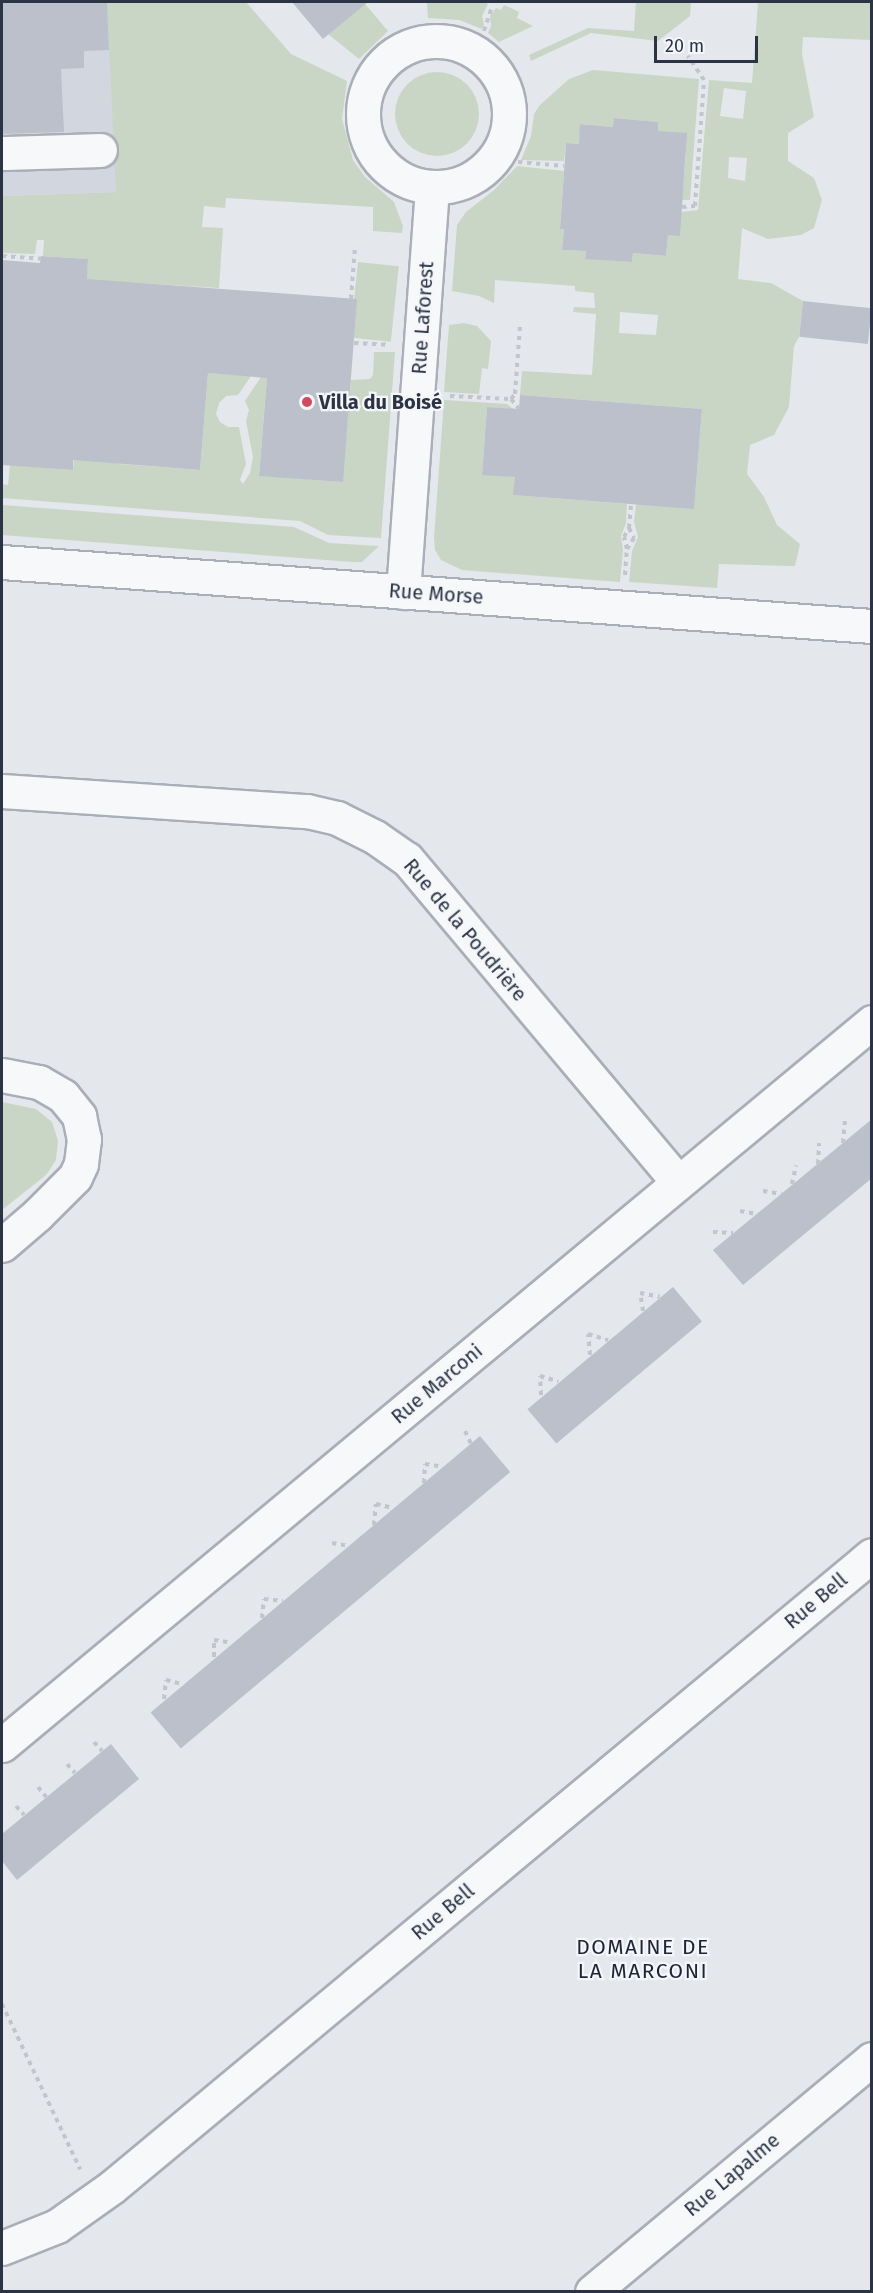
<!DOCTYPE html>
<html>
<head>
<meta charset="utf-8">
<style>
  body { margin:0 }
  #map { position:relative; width:873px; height:2293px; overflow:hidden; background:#e4e7ec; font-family:"Fira Sans",sans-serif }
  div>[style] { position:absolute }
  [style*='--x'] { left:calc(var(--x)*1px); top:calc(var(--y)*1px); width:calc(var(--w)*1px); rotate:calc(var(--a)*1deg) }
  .built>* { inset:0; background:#d2d6de }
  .green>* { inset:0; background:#c9d6c5; transform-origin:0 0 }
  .round { border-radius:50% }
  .building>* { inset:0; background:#bbc0ca; transform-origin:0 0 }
  .path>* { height:4px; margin-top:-2px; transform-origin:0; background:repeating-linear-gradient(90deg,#c2c5cb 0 4.5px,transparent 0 9px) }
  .roads { filter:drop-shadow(2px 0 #a9aeb7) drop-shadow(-2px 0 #a9aeb7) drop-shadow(0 2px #a9aeb7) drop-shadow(0 -2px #a9aeb7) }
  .minor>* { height:33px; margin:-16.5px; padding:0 16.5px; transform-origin:16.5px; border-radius:16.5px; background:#f7f8fa }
  .minor>.ring { margin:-16.5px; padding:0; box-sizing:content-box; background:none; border:33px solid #f7f8fa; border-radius:50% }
  .dots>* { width:16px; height:16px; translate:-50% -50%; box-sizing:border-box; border:3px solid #f4f6f9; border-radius:50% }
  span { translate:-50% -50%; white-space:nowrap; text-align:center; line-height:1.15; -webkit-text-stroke:4.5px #f4f6f9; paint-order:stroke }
  .street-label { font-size:20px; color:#2b3445 }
  .poi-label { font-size:20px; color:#2b3445; font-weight:700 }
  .left { translate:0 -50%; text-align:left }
  .neighbourhood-label { font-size:21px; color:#1d2536; letter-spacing:1.5px }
  .frame { position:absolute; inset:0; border:3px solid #2b3445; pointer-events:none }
  .scale { position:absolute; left:654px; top:36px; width:104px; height:27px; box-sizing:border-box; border:3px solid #2b3445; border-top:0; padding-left:8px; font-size:18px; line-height:21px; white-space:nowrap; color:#2b3445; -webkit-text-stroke:4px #f4f6f9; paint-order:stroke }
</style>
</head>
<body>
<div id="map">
  <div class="built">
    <div style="clip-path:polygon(2px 2px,136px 2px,116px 192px,2px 196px)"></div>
  </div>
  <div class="green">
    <div style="clip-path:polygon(107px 2px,246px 2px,291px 54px,347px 81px,342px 119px,353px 160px,365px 177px,394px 202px,403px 226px,402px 233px,373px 231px,373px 207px,226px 198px,225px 208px,204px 206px,202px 227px,223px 228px,219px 288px,123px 282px,119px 464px,200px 470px,208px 373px,251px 376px,238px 395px,226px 396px,219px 403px,216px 414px,220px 422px,228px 427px,239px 427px,246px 464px,240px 480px,243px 484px,250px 473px,253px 457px,246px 421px,249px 410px,245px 401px,261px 377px,267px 377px,259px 475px,342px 482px,351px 380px,370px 379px,373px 375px,374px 352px,395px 352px,381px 538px,328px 535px,300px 521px,2px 498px,2px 484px,8px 485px,10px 465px,73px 470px,88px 259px,43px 256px,44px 240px,37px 240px,35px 254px,2px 253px,2px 196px,116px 192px)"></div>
    <div style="clip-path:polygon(427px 2px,484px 2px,488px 4px,482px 16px,484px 24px,482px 29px,459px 20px,428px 18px)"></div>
    <div style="clip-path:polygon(636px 2px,691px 2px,690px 16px,658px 41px,591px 33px,531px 61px,529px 55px,588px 28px,634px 31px)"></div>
    <div style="clip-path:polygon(evenodd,758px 2px,871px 2px,871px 40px,803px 37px,802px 54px,814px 117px,788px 133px,788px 161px,814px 178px,822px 200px,814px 228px,801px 235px,768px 239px,742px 228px,738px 279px,771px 283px,803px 301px,799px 337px,794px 346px,789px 407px,774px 435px,750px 445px,747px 474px,764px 497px,777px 525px,800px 544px,795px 566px,719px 564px,717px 588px,629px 582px,632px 551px,638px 537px,634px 522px,636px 504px,694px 508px,702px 409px,520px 395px,522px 371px,592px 375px,596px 314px,573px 312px,574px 307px,595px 308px,594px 293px,575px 291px,575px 286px,495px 280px,494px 303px,479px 296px,452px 291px,457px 225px,466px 212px,494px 190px,517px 166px,564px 171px,560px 228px,564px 229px,562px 250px,586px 251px,585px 258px,632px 262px,633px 253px,666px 256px,668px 235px,681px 212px,698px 210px,709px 80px,752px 83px,758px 2px,724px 88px,746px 91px,743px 119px,720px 116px,724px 88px,758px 2px,729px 157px,747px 158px,745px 181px,728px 178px,729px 157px,758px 2px,620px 312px,658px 315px,656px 335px,619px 333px,620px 312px)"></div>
    <div style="clip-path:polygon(365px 4px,388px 31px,359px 59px,328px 34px)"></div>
    <div style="clip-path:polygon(504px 5px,519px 12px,517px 18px,533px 26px,499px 42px,488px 33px,491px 26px,490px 16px,496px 8px,501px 10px)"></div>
    <div style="clip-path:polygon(593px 70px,699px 79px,690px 200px,682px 200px,686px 154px,658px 131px,658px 122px,615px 118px,613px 127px,581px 124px,579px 144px,566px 143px,564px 161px,521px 160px,531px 136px,534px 114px,540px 105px,569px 79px)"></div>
    <div class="round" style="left:395px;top:72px;width:84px;height:84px"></div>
    <div style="left:358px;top:262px;width:41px;height:76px;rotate:6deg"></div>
    <div style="clip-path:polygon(464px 323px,477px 326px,491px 341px,488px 369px,482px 368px,479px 394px,444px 392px,449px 325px)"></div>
    <div style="clip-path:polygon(444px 400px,507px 404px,513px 409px,487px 407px,482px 474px,515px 477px,514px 495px,627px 504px,626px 523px,621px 536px,623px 550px,620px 582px,462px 570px,441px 560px,435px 550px,434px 538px)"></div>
    <div style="clip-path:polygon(2px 505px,294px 527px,329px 543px,379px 546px,362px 562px,352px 562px,2px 535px)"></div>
    <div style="clip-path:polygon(2px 1102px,36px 1109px,52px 1122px,58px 1141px,56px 1160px,46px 1175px,2px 1210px)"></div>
  </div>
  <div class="building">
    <div style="clip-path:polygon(2px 2px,107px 2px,109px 50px,84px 51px,84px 68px,61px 69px,64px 132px,2px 134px)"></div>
    <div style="clip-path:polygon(292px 2px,368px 2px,323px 39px)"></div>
    <div style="clip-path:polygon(614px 118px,658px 122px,658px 131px,687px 133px,680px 236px,668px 235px,666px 256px,633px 253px,632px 262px,585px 259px,586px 251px,562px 250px,564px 229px,560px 229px,566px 143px,579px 144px,580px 124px,613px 127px)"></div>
    <div style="clip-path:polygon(41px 256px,88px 259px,87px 279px,357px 299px,343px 482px,259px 476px,267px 378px,208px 373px,200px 470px,73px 460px,73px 470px,2px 465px,2px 260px,40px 263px)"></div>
    <div style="left:803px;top:301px;width:69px;height:36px;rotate:6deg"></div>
    <div style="clip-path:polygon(520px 395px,702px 409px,694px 509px,513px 495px,515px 477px,482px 475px,487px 407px,519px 409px)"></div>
    <div style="clip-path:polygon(872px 1119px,872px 1178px,743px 1285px,713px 1250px)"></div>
    <div style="left:673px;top:1287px;width:45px;height:190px;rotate:50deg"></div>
    <div style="left:480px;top:1436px;width:47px;height:430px;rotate:50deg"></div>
    <div style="clip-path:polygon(111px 1744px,139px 1779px,17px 1880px,2px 1861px,2px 1834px)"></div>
  </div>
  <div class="path">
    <div style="--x:484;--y:31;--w:26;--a:-72"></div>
    <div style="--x:518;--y:162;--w:46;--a:5"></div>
    <div style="--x:682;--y:207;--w:13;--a:-4"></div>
    <div style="--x:695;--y:206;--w:126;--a:-85.9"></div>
    <div style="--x:704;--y:80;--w:29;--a:-124"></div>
    <div style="--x:2;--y:256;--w:39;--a:4"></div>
    <div style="--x:351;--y:299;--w:52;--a:-85.6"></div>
    <div style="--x:354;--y:343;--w:34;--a:3"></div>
    <div style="--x:450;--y:396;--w:61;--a:2.8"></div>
    <div style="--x:511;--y:399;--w:13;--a:51"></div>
    <div style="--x:511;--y:399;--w:6;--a:-51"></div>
    <div style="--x:515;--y:394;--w:68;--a:-85.8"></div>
    <div style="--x:629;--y:528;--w:11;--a:63"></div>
    <div style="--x:634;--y:538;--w:13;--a:122"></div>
    <div style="--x:627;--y:549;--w:12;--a:-104"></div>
    <div style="--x:624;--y:537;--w:10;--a:-61"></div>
    <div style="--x:629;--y:528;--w:24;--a:-85"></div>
    <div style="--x:625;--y:575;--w:26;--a:-86"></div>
    <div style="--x:843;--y:1143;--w:22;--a:-85"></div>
    <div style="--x:818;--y:1164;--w:21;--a:-87"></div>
    <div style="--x:792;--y:1184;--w:19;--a:-78"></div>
    <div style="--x:763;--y:1191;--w:19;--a:9"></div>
    <div style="--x:740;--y:1211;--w:17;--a:10"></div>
    <div style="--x:713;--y:1232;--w:20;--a:3"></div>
    <div style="--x:643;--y:1311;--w:18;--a:-99"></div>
    <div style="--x:640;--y:1293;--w:20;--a:11"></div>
    <div style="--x:590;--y:1355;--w:21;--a:-95"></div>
    <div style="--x:588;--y:1334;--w:21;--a:17"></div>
    <div style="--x:541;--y:1395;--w:19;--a:-93"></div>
    <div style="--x:540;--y:1376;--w:19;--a:16"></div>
    <div style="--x:465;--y:1431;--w:14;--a:65"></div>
    <div style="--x:424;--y:1483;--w:19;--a:-87"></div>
    <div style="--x:425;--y:1464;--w:18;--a:9"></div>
    <div style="--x:374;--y:1525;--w:21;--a:-85"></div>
    <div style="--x:376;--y:1504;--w:18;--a:13"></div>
    <div style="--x:332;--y:1543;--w:17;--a:10"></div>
    <div style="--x:262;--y:1618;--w:19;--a:-84"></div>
    <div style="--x:264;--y:1599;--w:19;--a:6"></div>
    <div style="--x:214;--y:1657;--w:17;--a:-90"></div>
    <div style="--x:214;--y:1640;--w:18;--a:9"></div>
    <div style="--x:164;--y:1699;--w:19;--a:-84"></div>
    <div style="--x:166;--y:1680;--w:16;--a:14"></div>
    <div style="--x:94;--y:1742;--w:12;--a:48"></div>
    <div style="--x:67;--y:1764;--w:12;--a:48"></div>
    <div style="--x:38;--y:1787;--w:13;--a:51"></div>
    <div style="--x:16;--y:1806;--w:12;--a:48"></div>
    <div style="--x:2;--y:2004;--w:183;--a:64.7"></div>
  </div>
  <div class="roads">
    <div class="minor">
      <div class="ring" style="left:363px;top:41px;width:113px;height:113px"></div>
      <div style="--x:2;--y:153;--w:98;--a:-1.8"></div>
      <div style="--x:2;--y:562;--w:872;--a:4.21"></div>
      <div style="--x:403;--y:592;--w:405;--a:-85.9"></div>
      <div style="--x:2;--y:791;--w:306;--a:3.8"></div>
      <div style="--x:307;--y:811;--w:31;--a:13"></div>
      <div style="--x:337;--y:818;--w:42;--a:26.6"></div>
      <div style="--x:375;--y:837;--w:39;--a:35"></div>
      <div style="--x:407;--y:859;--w:422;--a:50"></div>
      <div style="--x:2;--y:1075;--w:38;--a:11"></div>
      <div style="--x:39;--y:1082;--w:28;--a:30"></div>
      <div style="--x:63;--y:1096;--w:26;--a:51"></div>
      <div style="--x:79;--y:1116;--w:24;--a:78"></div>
      <div style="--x:84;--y:1139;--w:25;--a:97"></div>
      <div style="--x:81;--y:1164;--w:14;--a:115"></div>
      <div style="--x:75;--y:1177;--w:54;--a:135"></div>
      <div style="--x:37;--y:1215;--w:46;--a:139.4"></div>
      <div style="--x:2;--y:1745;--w:1131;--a:-39.73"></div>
      <div style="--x:2;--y:2248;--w:59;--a:-21.8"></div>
      <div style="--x:57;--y:2226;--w:67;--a:-35.3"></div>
      <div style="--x:112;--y:2187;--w:988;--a:-39.75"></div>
      <div style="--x:592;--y:2292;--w:364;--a:-39.8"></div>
    </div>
  </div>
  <div class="dots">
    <div style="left:307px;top:402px;background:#d1495b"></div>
  </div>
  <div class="street-label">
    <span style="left:423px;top:318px;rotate:-86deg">Rue Laforest</span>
    <span style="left:436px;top:594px;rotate:4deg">Rue Morse</span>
    <span style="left:465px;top:930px;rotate:50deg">Rue de la Poudrière</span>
    <span style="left:437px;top:1384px;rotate:-40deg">Rue Marconi</span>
    <span style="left:816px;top:1601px;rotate:-40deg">Rue Bell</span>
    <span style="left:443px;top:1912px;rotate:-40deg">Rue Bell</span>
    <span style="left:732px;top:2175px;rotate:-40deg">Rue Lapalme</span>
  </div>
  <div class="poi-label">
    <span class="left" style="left:319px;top:402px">Villa du Boisé</span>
  </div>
  <div class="neighbourhood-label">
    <span style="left:643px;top:1959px">DOMAINE DE<br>LA MARCONI</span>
  </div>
  <div class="frame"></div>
  <div class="scale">20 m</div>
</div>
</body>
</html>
